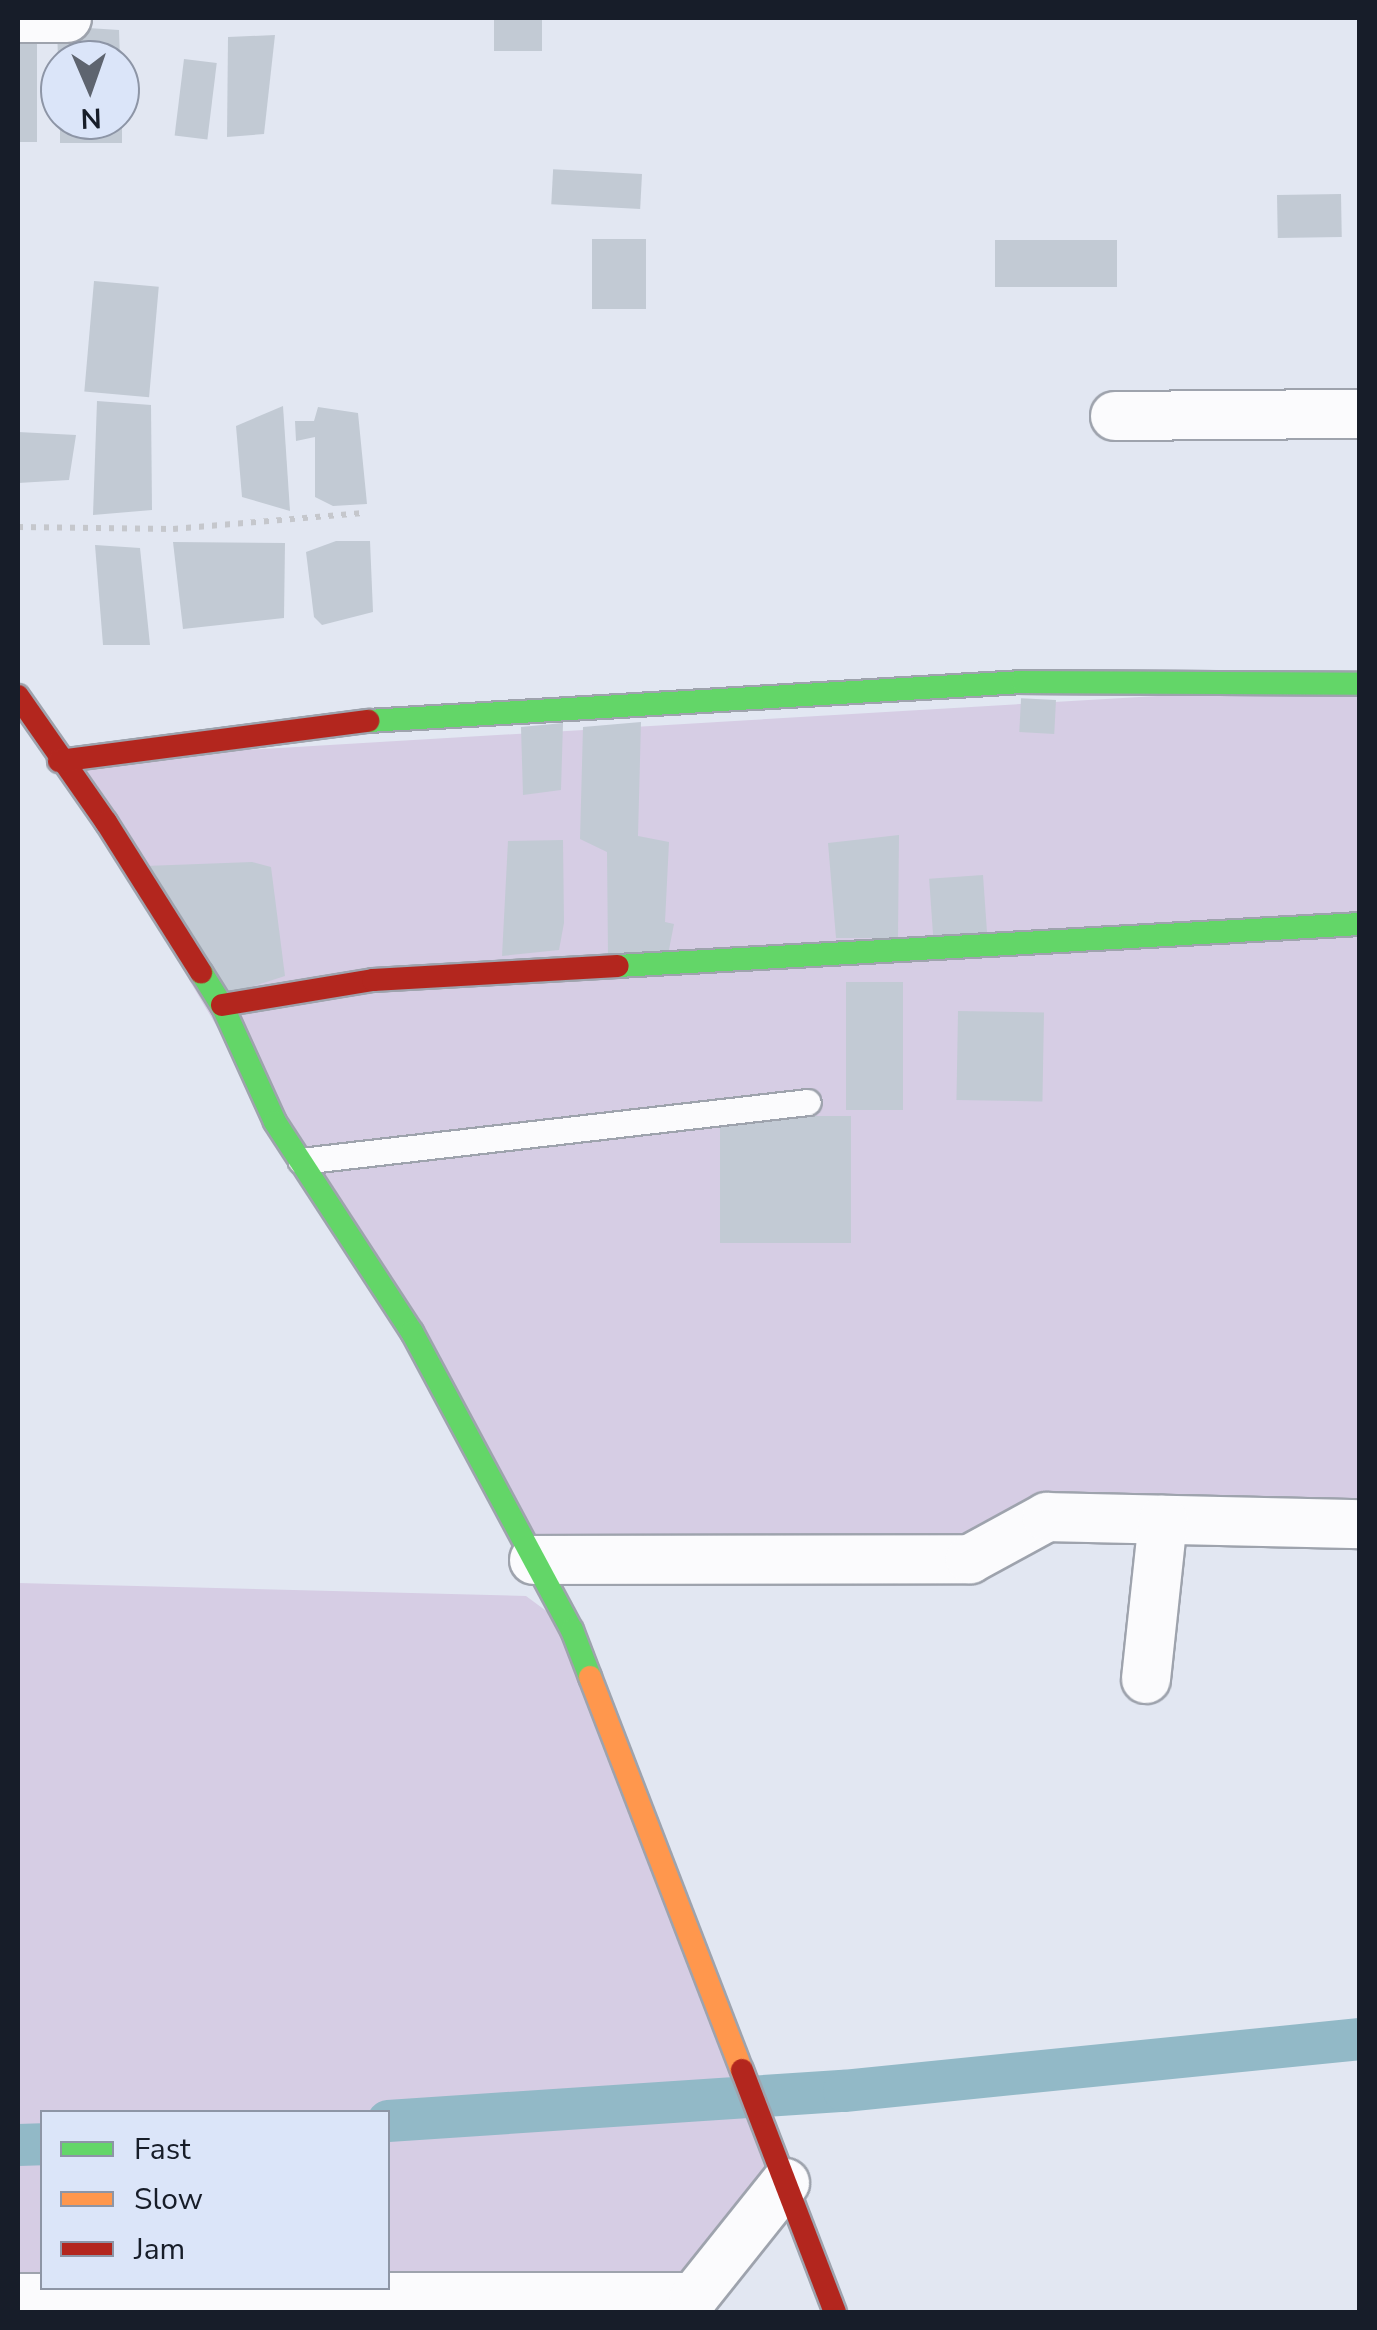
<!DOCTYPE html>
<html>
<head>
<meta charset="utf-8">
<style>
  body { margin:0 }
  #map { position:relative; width:1377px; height:2330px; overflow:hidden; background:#e2e7f2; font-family:"Nunito Sans",sans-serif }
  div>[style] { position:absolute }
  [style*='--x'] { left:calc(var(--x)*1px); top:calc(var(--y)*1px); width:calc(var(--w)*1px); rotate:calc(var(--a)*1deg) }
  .green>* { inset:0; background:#d6cde4 }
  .canal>* { height:42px; margin:-21px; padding:0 21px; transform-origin:21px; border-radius:21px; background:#92b9c7 }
  .building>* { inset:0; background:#c2cad4; transform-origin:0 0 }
  .path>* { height:6px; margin-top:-3px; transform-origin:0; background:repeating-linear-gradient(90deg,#c5c7cc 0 5px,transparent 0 13px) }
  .roads { filter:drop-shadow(2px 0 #9ea3ad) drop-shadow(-2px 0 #9ea3ad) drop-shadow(0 2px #9ea3ad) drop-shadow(0 -2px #9ea3ad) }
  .lane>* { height:25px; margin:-12.5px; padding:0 12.5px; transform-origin:12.5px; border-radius:12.5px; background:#fbfbfd }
  .street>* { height:48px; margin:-24px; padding:0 24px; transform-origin:24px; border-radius:24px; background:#fbfbfd }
  .fast>* { height:22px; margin:-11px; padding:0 11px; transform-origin:11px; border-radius:11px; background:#63d668 }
  .slow>* { height:22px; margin:-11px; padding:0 11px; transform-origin:11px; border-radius:11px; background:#ff974d }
  .jam>* { height:22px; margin:-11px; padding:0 11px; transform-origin:11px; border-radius:11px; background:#b3261e }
  span { translate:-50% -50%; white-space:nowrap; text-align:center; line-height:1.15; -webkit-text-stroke:9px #dbe5f9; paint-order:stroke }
  .frame { position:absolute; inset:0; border:20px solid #171d29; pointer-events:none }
  .legend { position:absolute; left:40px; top:2110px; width:350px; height:180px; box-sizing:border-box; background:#dbe5f9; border:2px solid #8d95a6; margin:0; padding:12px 18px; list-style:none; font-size:30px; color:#171d29 }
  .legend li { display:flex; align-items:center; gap:20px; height:50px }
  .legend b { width:50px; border:2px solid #8d95a6 }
  .north { position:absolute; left:40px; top:40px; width:100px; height:100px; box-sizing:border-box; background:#dbe5f9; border:2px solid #8d95a6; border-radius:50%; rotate:178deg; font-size:28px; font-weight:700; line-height:40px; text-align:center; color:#171d29 }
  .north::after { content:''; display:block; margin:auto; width:35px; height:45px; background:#5e646f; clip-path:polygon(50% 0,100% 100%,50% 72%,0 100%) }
</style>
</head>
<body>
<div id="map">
  <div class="green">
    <div style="clip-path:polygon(1359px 684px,1359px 1524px,1047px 1517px,970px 1559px,534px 1560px,59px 761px)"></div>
    <div style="clip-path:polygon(evenodd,18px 1583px,526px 1596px,572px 1630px,785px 2183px,694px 2297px,18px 2299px,18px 1583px,42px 2112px,388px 2112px,388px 2288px,42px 2288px,42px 2112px)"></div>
  </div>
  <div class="canal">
    <div style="--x:388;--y:2121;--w:457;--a:-3.8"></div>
    <div style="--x:844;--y:2091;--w:519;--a:-5.75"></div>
    <div style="--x:18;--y:2145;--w:24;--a:-2"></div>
  </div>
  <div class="building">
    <div style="left:542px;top:18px;width:33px;height:48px;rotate:90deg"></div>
    <div style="clip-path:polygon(57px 26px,119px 30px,120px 60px,58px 60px)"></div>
    <div style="left:18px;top:28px;width:19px;height:114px"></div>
    <div style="clip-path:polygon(275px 35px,264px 134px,227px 137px,228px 37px)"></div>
    <div style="left:184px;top:59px;width:33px;height:77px;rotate:7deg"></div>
    <div style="left:60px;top:120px;width:62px;height:23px"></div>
    <div style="left:642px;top:174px;width:35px;height:89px;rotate:93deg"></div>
    <div style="left:1341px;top:194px;width:43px;height:64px;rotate:89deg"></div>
    <div style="left:592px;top:239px;width:54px;height:70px"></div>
    <div style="left:995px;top:240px;width:122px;height:47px"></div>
    <div style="left:94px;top:281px;width:65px;height:111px;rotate:5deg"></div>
    <div style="clip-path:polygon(97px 401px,151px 405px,152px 510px,93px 515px)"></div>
    <div style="clip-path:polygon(283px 406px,290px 511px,242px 497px,236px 426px)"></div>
    <div style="clip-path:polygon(318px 407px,358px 413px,367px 504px,333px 506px,315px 497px,315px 437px,296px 441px,295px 421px,314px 421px)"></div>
    <div style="clip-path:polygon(18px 432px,76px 435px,69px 480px,18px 483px)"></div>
    <div style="clip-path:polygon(336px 541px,370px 541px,373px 612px,322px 625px,314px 617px,306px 552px)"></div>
    <div style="clip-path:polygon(173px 542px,285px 543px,284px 618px,183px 629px)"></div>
    <div style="clip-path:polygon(95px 545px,140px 548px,150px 645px,103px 645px)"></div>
    <div style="left:1056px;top:700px;width:34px;height:35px;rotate:93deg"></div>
    <div style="clip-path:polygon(641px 722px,638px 836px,669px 842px,665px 922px,674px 924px,668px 955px,608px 957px,607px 852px,580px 839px,583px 727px)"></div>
    <div style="clip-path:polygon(563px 723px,561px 790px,523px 795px,521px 727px)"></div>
    <div style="clip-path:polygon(899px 835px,898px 938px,836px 938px,828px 843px)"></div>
    <div style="clip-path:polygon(563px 840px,564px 923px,559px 950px,502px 956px,508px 841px)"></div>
    <div style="clip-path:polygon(252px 862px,271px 867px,285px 976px,229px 994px,145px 866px)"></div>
    <div style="left:983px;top:875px;width:61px;height:54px;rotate:86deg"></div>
    <div style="left:846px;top:982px;width:57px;height:128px"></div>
    <div style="left:958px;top:1011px;width:86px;height:89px;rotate:1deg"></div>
    <div style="left:851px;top:1116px;width:127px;height:131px;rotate:90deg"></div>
  </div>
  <div class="path">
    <div style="--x:18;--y:527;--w:155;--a:0.7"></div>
    <div style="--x:173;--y:529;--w:191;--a:-4.8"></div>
  </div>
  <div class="roads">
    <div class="lane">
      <div style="--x:301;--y:1161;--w:510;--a:-6.64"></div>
    </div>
    <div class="street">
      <div style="--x:18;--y:18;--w:49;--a:0"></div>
      <div style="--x:1115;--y:416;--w:245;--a:-0.5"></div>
      <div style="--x:534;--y:1560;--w:436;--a:-0.1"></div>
      <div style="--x:970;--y:1559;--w:88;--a:-28.6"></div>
      <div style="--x:1047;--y:1517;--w:313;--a:1.3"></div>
      <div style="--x:1146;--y:1679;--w:160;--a:-83.9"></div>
      <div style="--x:18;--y:2298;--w:676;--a:-0.08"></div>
      <div style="--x:694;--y:2297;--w:146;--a:-51.4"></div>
    </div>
    <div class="fast">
      <div style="--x:368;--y:721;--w:656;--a:-3.41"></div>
      <div style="--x:1023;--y:682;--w:337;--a:0.3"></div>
      <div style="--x:618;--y:966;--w:743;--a:-3.24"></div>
      <div style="--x:201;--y:972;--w:39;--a:58"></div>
      <div style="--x:222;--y:1005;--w:128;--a:65.6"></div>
      <div style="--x:275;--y:1122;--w:251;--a:56.9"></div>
      <div style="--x:412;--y:1332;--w:338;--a:61.8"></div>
      <div style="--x:572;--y:1630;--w:50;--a:69"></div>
    </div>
    <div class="slow">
      <div style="--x:590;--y:1677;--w:421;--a:68.9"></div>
    </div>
    <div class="jam">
      <div style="--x:18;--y:696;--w:154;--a:55.1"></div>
      <div style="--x:106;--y:822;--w:178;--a:57.7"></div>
      <div style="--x:59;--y:761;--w:312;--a:-7.4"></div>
      <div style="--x:222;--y:1005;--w:153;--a:-9.4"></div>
      <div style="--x:373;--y:980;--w:245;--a:-3.3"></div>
      <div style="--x:742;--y:2070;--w:259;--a:69"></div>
    </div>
  </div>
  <div class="frame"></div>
  <ul class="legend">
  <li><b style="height:12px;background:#63d668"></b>Fast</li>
  <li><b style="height:12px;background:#ff974d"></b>Slow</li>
  <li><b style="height:12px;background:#b3261e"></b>Jam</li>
  </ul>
  <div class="north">N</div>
</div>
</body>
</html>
